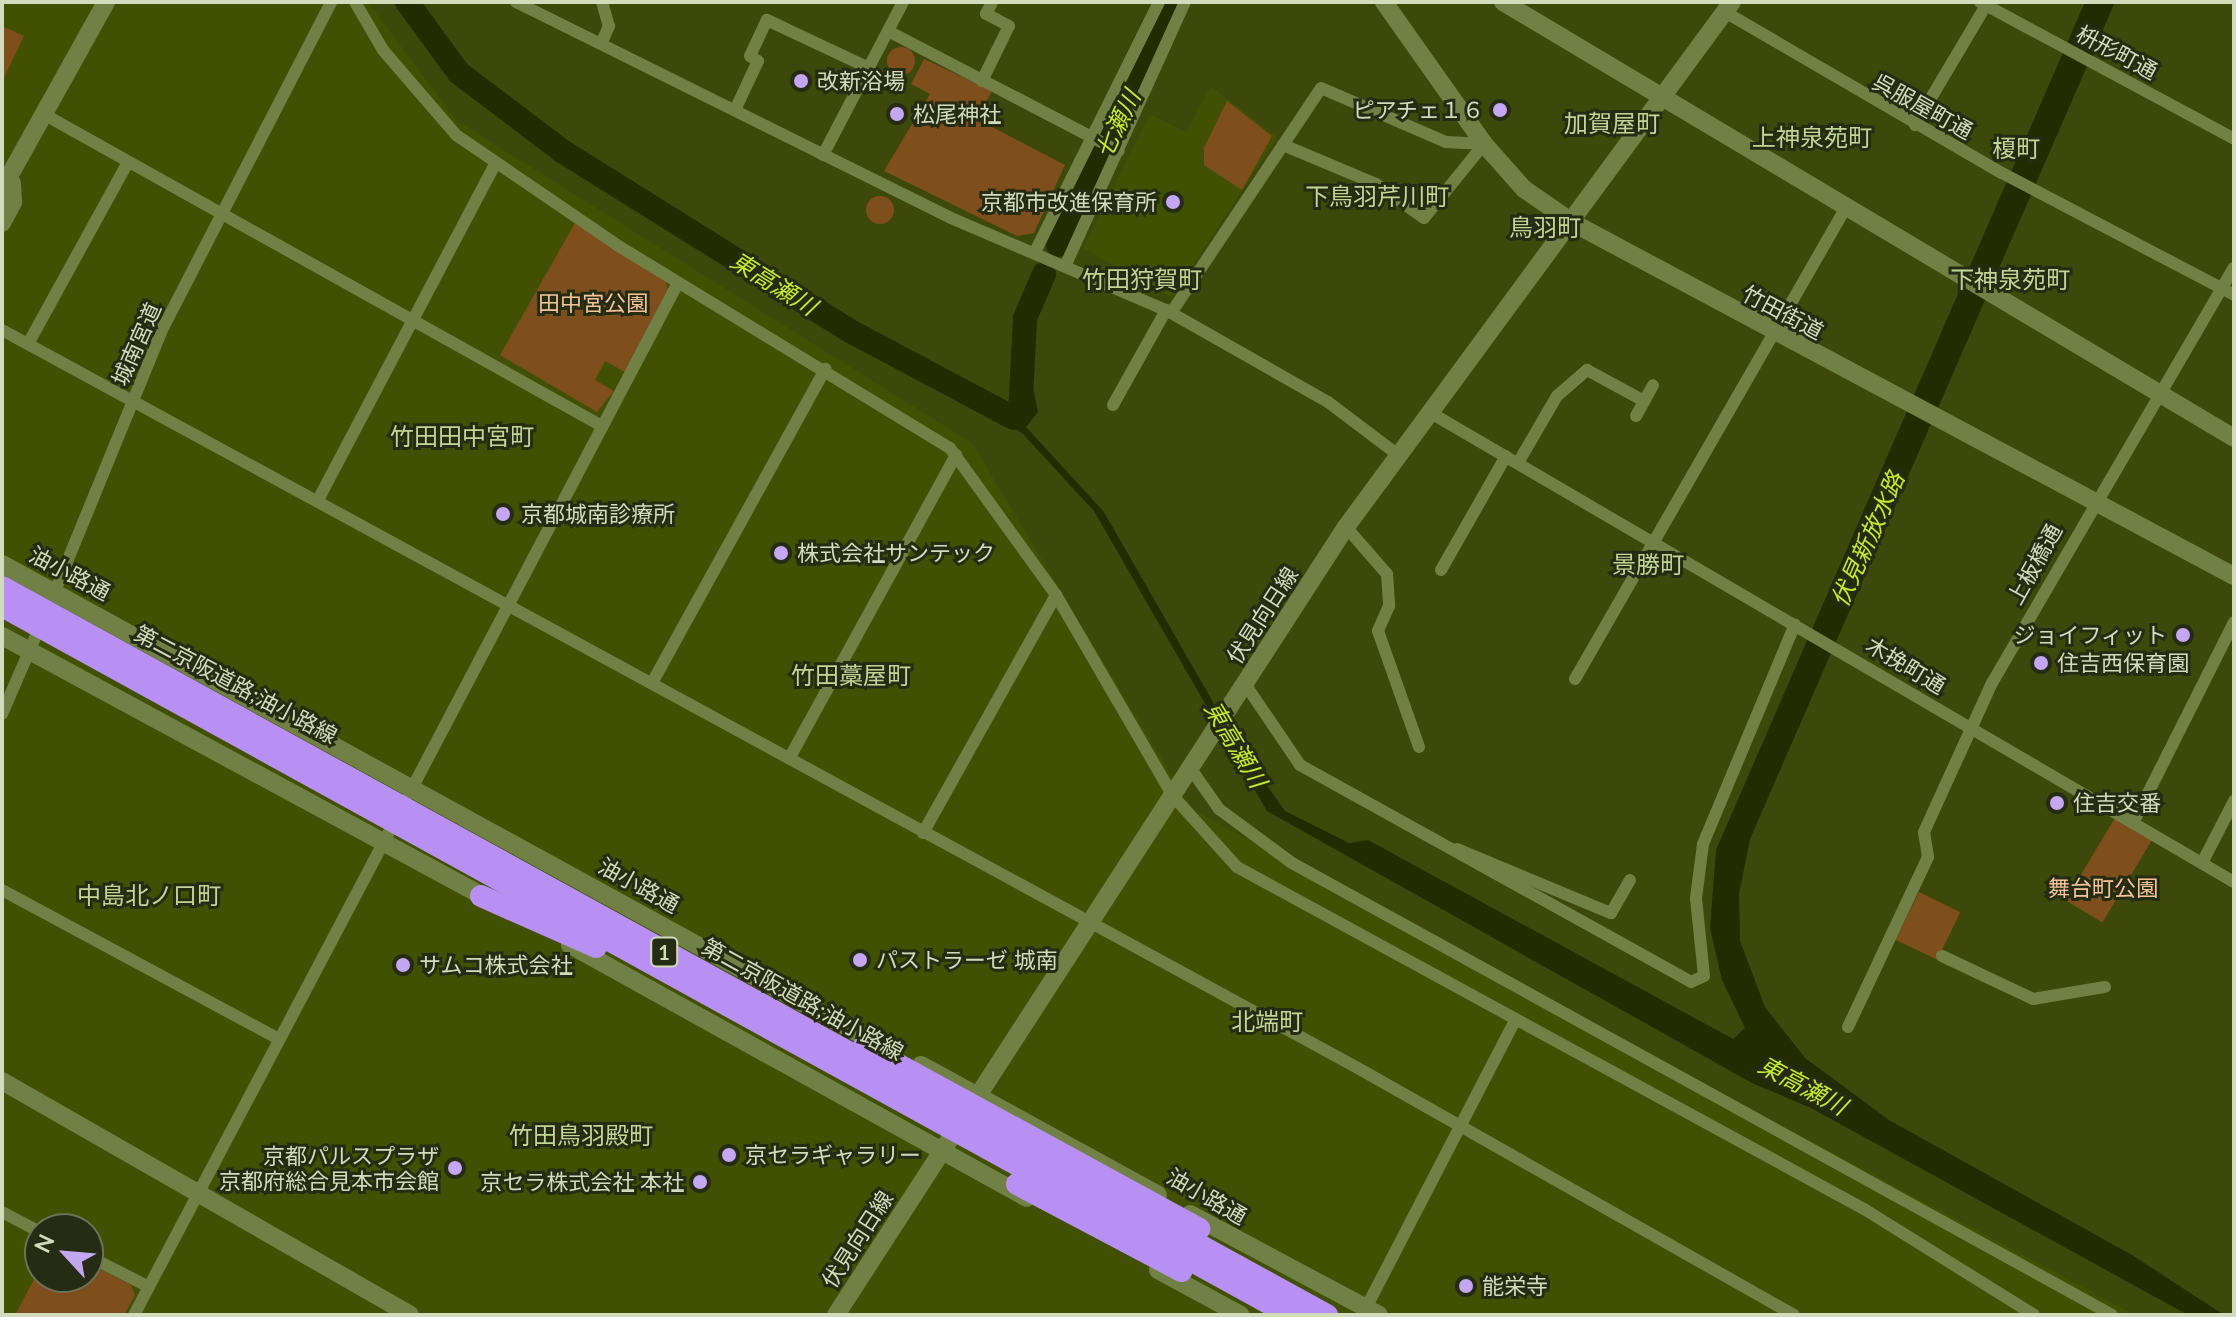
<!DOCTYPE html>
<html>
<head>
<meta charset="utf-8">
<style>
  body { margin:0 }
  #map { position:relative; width:2236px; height:1317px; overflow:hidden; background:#3c490a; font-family:Lato,"Noto Sans JP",sans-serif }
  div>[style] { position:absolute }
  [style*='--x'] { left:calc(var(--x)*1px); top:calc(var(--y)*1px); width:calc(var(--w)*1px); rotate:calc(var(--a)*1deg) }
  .built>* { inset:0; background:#415003 }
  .green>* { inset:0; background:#7f4e1d; transform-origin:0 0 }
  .round { border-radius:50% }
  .water>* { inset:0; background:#222c00 }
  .river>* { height:24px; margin:-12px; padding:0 12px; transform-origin:12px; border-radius:12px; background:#222c00 }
  .street>* { height:12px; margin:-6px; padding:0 6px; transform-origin:6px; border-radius:6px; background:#718146 }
  .secondary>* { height:18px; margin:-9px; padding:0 9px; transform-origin:9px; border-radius:9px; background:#718146 }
  .highway>* { height:22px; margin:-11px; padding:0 11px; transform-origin:11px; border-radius:11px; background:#b890f3 }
  .dots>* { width:22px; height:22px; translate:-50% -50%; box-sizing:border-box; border:4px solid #262c13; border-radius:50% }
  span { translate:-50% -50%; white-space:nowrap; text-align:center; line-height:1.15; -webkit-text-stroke:6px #262c13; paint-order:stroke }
  .shield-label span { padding:2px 6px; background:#262c13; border:2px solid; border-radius:6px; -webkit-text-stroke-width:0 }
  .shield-label { font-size:20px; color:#d2dcbd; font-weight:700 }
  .street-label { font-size:22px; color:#d2dcbd }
  .poi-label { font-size:22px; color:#d2dcbd }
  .left { translate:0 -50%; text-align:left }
  .right { translate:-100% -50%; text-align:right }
  .park-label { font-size:22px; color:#f5c49a }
  .neighbourhood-label { font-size:24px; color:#c2d496 }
  .water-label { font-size:24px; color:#c3e933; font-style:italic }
  .frame { position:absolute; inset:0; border:4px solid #d2dcbd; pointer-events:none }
  .north { position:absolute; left:24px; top:1213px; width:80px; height:80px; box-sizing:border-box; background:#262c13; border:2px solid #6b7257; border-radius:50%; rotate:296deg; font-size:22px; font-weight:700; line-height:32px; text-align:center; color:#d2dcbd }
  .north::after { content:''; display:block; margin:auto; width:28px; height:36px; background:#c4a7f1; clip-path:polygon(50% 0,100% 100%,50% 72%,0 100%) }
</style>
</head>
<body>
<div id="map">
  <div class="built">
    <div style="clip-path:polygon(evenodd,2px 2px,368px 2px,456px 120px,972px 443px,1192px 809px,2135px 1315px,2px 1315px,2px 2px,40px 1229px,88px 1229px,88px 1277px,40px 1277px,40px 1229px)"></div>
    <div style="clip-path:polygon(1211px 86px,1277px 137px,1172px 298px,1083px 248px,1150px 114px,1186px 132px)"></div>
  </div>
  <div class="green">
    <div style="clip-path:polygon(2px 26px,24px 36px,2px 82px)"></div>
    <div class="round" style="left:887px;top:47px;width:28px;height:28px"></div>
    <div style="clip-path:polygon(924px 59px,992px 91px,977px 119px,1065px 165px,1034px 233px,1017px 236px,884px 171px,930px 94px,911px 84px)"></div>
    <div style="clip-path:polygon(1227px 101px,1272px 136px,1242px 190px,1204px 165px,1204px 148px)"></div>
    <div class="round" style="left:866px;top:196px;width:28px;height:28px"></div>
    <div style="clip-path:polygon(575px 223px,665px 280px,668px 290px,625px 372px,605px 361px,595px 380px,614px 391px,597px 412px,500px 355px)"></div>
    <div style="left:2115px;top:818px;width:43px;height:96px;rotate:31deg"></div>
    <div style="left:1919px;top:892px;width:46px;height:53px;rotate:26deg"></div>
    <div style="clip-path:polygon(88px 1263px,131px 1285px,135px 1295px,124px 1315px,15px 1315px,40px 1268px,40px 1277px,88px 1277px)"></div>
  </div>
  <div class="water">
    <div style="clip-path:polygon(2085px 2px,2115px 2px,1750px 839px,1739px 894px,1740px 941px,1765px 1007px,1805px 1058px,1889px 1120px,2132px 1255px,2224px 1315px,2188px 1315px,1811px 1108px,1752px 1083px,1267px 811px,1094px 511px,1023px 434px,986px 406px,991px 401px,1015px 406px,1014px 386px,1032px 383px,1038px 412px,1026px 427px,1104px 512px,1237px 744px,1285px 811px,1349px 843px,1368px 840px,1733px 1039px,1745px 1028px,1722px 980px,1710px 928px,1716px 850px)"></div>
  </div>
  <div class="river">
    <div style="--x:407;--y:2;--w:88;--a:53.8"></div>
    <div style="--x:459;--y:73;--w:129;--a:37.1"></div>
    <div style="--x:562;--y:151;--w:342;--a:32"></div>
    <div style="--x:852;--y:332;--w:183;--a:28"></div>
    <div style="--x:1058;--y:245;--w:270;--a:-64.3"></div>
    <div style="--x:1020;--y:415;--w:97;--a:-87"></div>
    <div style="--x:1025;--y:318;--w:48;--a:-66.6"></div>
  </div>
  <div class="street">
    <div style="--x:355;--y:2;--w:56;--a:59.7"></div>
    <div style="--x:383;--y:50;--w:112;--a:49.3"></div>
    <div style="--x:456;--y:135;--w:195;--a:34.3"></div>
    <div style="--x:617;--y:245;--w:390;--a:31.4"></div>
    <div style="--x:950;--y:448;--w:181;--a:54.2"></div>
    <div style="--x:1056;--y:595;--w:233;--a:59.8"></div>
    <div style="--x:1173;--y:796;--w:96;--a:48"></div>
    <div style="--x:1237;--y:867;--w:714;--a:28.61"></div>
    <div style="--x:1864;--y:1209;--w:200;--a:31.9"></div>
    <div style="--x:516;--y:2;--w:486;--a:26.4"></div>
    <div style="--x:951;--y:218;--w:234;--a:23.2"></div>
    <div style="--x:1166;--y:310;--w:186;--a:29.6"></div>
    <div style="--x:1328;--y:402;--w:88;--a:37.1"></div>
    <div style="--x:602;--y:2;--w:25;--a:74"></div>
    <div style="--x:609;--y:26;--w:17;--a:114"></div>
    <div style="--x:1980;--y:2;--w:289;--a:28.3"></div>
    <div style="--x:1725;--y:12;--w:320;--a:30.2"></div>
    <div style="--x:2002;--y:173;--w:262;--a:27.7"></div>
    <div style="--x:888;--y:31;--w:260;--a:27.5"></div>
    <div style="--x:982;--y:81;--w:61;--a:-63.9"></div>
    <div style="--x:1009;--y:26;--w:26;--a:-152"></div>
    <div style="--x:986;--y:14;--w:13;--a:-63"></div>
    <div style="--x:735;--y:110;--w:54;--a:-64.9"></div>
    <div style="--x:758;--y:61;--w:9;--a:-148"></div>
    <div style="--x:750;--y:56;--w:40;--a:-65"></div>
    <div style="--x:767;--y:20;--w:113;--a:25.2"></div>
    <div style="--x:47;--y:116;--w:636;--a:29.19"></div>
    <div style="--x:1915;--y:125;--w:143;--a:-59.3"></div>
    <div style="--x:823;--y:155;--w:173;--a:-62.4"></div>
    <div style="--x:1035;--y:252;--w:279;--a:-63.6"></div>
    <div style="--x:1067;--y:262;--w:286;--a:-65.6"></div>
    <div style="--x:1171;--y:313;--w:270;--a:-56.3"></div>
    <div style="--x:1321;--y:88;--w:136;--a:23.4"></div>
    <div style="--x:1446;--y:142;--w:38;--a:3"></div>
    <div style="--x:1484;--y:144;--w:95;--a:129"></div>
    <div style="--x:1424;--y:218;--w:59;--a:-144.7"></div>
    <div style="--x:1376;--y:184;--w:101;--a:-157.2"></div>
    <div style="--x:2;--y:330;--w:1542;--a:28.56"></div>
    <div style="--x:1356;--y:1067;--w:503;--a:29.52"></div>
    <div style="--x:28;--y:344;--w:205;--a:-61.2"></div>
    <div style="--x:1113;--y:405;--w:109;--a:-60.8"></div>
    <div style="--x:1431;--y:413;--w:930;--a:30.29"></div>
    <div style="--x:1636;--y:416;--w:35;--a:-61"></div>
    <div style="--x:1518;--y:463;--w:78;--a:-59.8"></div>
    <div style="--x:1557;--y:396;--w:40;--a:-41"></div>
    <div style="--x:1587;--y:370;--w:65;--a:28.5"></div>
    <div style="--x:318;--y:500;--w:380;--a:-62.2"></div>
    <div style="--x:1346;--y:527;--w:62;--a:48.9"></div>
    <div style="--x:1387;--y:574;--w:32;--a:86"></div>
    <div style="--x:1389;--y:606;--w:27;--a:114"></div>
    <div style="--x:1378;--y:631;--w:123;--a:70.5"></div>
    <div style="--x:1441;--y:570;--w:131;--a:-60.3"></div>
    <div style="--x:53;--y:596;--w:292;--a:-67.7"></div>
    <div style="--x:164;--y:326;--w:365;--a:-62.7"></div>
    <div style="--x:1575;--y:679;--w:542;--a:-60.12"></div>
    <div style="--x:652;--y:683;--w:359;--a:-61.1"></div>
    <div style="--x:1245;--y:684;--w:98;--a:55.8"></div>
    <div style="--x:1300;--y:765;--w:447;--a:29"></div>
    <div style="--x:1691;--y:982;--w:14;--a:-25"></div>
    <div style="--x:1704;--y:976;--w:78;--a:-95.9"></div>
    <div style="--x:1696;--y:898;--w:54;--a:-82.6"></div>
    <div style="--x:1703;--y:844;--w:238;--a:-67.3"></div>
    <div style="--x:2;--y:714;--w:98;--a:-66.6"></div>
    <div style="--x:790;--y:757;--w:345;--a:-61.2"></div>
    <div style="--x:1191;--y:769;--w:49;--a:55"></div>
    <div style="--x:1219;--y:809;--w:91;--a:36.5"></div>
    <div style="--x:1292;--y:863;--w:936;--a:28.86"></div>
    <div style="--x:409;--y:794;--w:577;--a:-62.24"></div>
    <div style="--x:2133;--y:823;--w:225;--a:-63.3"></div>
    <div style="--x:923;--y:833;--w:273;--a:-60.8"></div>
    <div style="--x:1457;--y:849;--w:167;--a:22.6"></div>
    <div style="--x:1611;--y:913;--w:38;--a:-60"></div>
    <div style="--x:2202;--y:863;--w:70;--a:-62.7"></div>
    <div style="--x:2;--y:890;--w:315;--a:28.3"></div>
    <div style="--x:1942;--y:956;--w:101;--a:25.3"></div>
    <div style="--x:2033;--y:999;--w:73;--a:-9.5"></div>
    <div style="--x:1848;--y:1027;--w:188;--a:-64.8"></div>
    <div style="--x:1928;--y:857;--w:25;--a:-99"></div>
    <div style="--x:1924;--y:832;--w:164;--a:-65.5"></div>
    <div style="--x:1992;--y:683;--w:480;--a:-59.8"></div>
    <div style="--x:2;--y:1212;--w:43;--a:27.8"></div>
    <div style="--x:88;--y:1256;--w:68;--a:26.9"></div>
    <div style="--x:1366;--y:1308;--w:323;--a:-62.6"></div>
    <div style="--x:134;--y:1315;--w:563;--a:-62.16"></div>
  </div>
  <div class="secondary">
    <div style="--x:1384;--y:2;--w:174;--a:54.8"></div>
    <div style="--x:1484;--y:144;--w:60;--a:48.4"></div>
    <div style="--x:1524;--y:189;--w:62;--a:34.5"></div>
    <div style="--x:1575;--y:224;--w:747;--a:28.11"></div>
    <div style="--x:1503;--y:2;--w:851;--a:30.81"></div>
    <div style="--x:2;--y:189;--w:214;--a:-60.9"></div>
    <div style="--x:2;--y:223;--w:24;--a:-62"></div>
    <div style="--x:13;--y:202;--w:19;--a:-93"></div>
    <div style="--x:2;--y:564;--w:1005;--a:28.73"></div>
    <div style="--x:2;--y:636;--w:557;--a:28.41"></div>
    <div style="--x:570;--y:945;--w:522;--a:28.97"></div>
    <div style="--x:921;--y:1065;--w:270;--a:28.7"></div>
    <div style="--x:2;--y:1081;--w:470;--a:29.8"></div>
    <div style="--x:1190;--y:1214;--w:214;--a:28.1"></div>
    <div style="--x:1158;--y:1270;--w:94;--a:28.5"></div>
    <div style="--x:836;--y:1315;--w:939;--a:-57.09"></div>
    <div style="--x:1346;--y:527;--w:652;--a:-53.68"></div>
  </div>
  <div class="highway">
    <div style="--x:2;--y:587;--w:1512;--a:28.79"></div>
    <div style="--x:2;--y:606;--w:1470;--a:28.83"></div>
    <div style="--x:481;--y:896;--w:126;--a:23.9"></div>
    <div style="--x:864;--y:1046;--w:382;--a:28.6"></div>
    <div style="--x:1017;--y:1184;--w:186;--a:27.9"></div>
  </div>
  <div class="dots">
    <div style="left:801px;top:81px;background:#c4a7f1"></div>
    <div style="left:1500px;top:110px;background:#c4a7f1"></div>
    <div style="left:897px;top:114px;background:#c4a7f1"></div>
    <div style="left:1173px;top:202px;background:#c4a7f1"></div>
    <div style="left:503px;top:514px;background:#c4a7f1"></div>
    <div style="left:781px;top:553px;background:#c4a7f1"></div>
    <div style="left:2183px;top:635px;background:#c4a7f1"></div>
    <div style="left:2041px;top:663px;background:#c4a7f1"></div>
    <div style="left:2057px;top:803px;background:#c4a7f1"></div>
    <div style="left:860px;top:960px;background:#c4a7f1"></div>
    <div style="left:403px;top:965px;background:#c4a7f1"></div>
    <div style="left:729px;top:1155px;background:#c4a7f1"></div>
    <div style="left:455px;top:1168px;background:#c4a7f1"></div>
    <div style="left:700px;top:1182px;background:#c4a7f1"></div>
    <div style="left:1466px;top:1286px;background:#c4a7f1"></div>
  </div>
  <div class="shield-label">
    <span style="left:664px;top:952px">1</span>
  </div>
  <div class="street-label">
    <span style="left:2117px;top:52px;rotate:28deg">枡形町通</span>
    <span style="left:1923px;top:106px;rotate:29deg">呉服屋町通</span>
    <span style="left:1783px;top:312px;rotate:28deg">竹田街道</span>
    <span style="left:136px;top:344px;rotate:-66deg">城南宮道</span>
    <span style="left:2034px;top:564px;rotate:-61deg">上板橋通</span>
    <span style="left:70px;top:573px;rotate:28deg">油小路通</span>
    <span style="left:1262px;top:615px;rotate:-57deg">伏見向日線</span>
    <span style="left:1906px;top:665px;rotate:31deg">木挽町通</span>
    <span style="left:236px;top:684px;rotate:28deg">第二京阪道路;油小路線</span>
    <span style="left:639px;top:885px;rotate:29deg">油小路通</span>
    <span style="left:803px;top:999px;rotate:29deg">第二京阪道路;油小路線</span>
    <span style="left:1207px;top:1196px;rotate:30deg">油小路通</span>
    <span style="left:857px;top:1239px;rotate:-57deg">伏見向日線</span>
  </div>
  <div class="poi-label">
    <span class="left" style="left:817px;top:81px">改新浴場</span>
    <span class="right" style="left:1484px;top:110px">ピアチェ１６</span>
    <span class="left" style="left:913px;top:114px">松尾神社</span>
    <span class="right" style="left:1157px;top:202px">京都市改進保育所</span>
    <span class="left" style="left:521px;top:514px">京都城南診療所</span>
    <span class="left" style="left:797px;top:553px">株式会社サンテック</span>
    <span class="right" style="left:2167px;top:635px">ジョイフィット</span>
    <span class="left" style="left:2057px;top:663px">住吉西保育園</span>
    <span class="left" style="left:2073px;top:803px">住吉交番</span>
    <span class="left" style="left:876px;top:960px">パストラーゼ 城南</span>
    <span class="left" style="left:419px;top:965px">サムコ株式会社</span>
    <span class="right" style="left:439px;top:1168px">京都パルスプラザ<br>京都府総合見本市会館</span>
    <span class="left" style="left:745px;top:1155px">京セラギャラリー</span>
    <span class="right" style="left:684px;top:1182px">京セラ株式会社 本社</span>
    <span class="left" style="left:1482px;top:1286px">能栄寺</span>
  </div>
  <div class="park-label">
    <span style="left:593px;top:303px">田中宮公園</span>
    <span style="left:2103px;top:888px">舞台町公園</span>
  </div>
  <div class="neighbourhood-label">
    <span style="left:1612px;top:123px">加賀屋町</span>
    <span style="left:1812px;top:137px">上神泉苑町</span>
    <span style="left:2016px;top:148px">榎町</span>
    <span style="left:1377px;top:196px">下鳥羽芹川町</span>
    <span style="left:1545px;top:227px">鳥羽町</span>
    <span style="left:1142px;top:279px">竹田狩賀町</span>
    <span style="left:2010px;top:279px">下神泉苑町</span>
    <span style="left:462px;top:436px">竹田田中宮町</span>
    <span style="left:1648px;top:564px">景勝町</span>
    <span style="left:851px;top:675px">竹田藁屋町</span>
    <span style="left:149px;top:895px">中島北ノ口町</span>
    <span style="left:1267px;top:1021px">北端町</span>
    <span style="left:581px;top:1135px">竹田鳥羽殿町</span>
  </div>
  <div class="water-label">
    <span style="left:1117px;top:124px;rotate:-64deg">七瀬川</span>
    <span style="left:774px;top:283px;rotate:32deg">東高瀬川</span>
    <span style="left:1867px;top:539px;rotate:-66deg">伏見新放水路</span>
    <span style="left:1236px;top:744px;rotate:59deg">東高瀬川</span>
    <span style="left:1803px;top:1085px;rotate:28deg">東高瀬川</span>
  </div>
  <div class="frame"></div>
  <div class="north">N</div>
</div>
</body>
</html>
